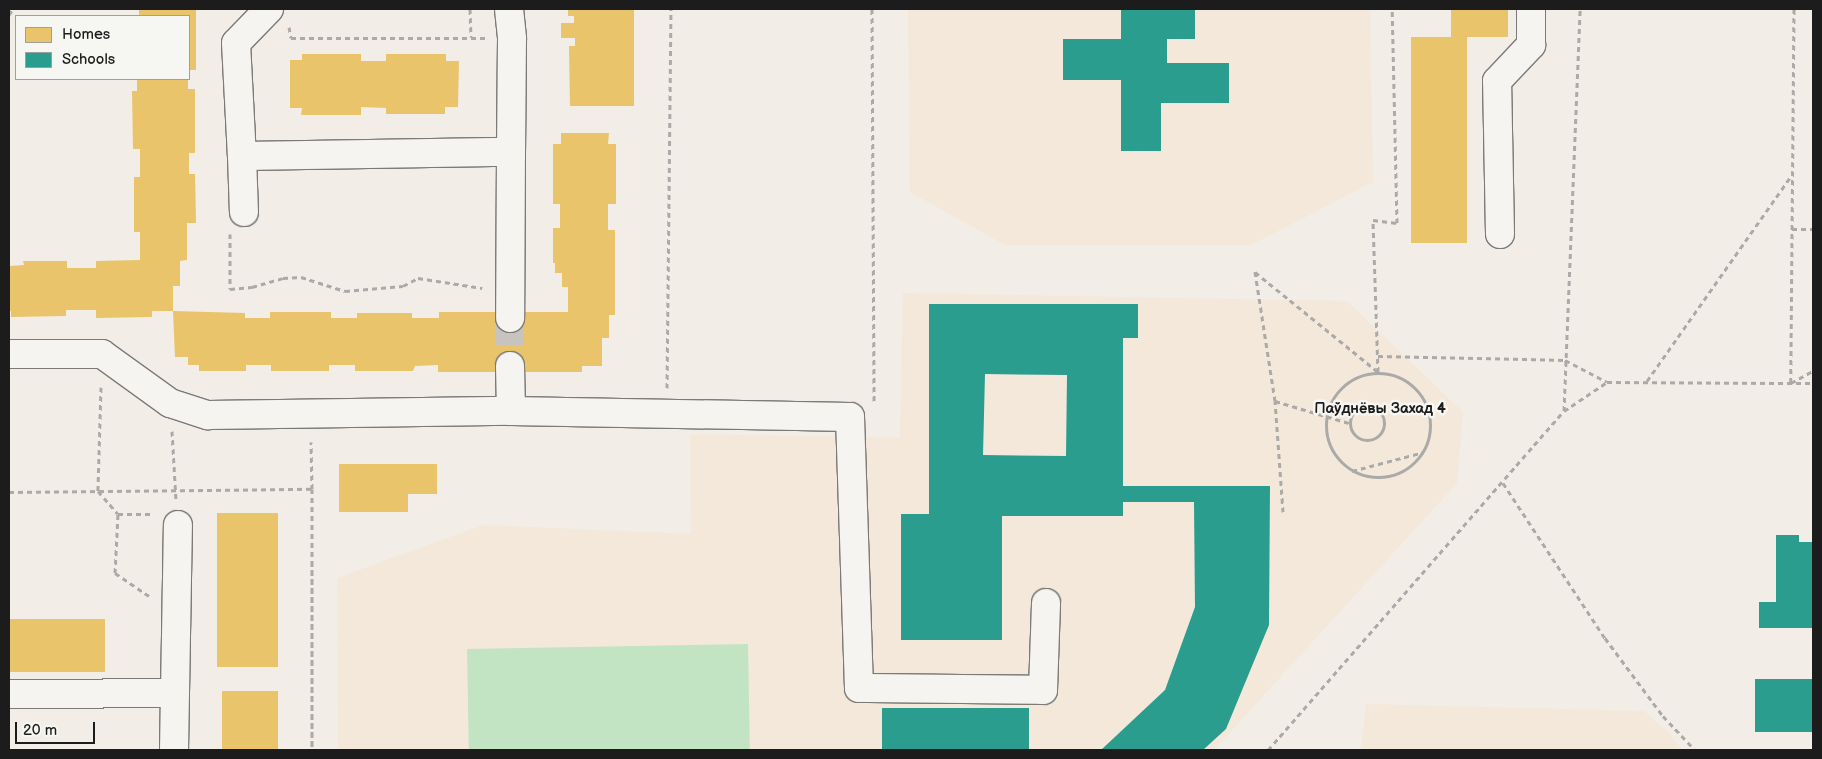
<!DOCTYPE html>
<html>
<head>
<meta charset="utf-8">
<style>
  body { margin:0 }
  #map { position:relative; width:1822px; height:759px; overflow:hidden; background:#f2ede7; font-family:"Balsamiq Sans",sans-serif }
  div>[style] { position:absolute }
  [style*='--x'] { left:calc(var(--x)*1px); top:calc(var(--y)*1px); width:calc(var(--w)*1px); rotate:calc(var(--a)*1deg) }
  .built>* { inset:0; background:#f4e8da }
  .green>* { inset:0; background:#c3e4c2; transform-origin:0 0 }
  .homes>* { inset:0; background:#e9c46a; transform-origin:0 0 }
  .schools>* { inset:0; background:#2a9d8f; transform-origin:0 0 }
  .minor-tunnel>* { height:28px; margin-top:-14px; transform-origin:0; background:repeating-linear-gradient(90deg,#c7c3be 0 28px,transparent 0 42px) }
  .path>* { height:3px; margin-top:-1.5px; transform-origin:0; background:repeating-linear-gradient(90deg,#abaaa8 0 5px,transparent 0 9px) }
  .path>.ring { margin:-1.5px; padding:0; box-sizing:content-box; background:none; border:3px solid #abaaa8; border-radius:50% }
  .roads { filter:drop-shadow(1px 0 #7c7a77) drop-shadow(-1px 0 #7c7a77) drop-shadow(0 1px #7c7a77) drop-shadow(0 -1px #7c7a77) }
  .minor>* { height:28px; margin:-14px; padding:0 14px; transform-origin:14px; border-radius:14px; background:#f5f4f1 }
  span { translate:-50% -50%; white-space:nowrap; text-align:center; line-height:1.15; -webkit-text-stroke:5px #f6f6f2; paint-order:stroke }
  .neighbourhood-label { font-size:15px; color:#1c1c1c; font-weight:700 }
  .frame { position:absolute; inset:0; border:10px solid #1c1c1c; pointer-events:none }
  .legend { position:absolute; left:15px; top:15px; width:175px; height:65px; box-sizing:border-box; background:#f6f6f2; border:1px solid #9f9f9c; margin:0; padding:6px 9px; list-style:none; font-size:15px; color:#1c1c1c }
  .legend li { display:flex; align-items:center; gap:10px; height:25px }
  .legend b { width:25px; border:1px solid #9f9f9c }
  .scale { position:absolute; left:15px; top:722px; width:80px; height:22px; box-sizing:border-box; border:2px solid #1c1c1c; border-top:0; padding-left:6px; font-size:15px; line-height:18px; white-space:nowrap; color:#1c1c1c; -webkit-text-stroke:4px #f6f6f2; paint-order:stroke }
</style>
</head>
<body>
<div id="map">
  <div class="built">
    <div style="clip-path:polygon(908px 9px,1370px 9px,1373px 182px,1251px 245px,1005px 245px,910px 192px)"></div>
    <div style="clip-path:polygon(903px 293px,1347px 301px,1463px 412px,1457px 483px,1214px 750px,338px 750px,337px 578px,483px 525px,691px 534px,690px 434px,900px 438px)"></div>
    <div style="clip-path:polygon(1366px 704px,1644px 711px,1671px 735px,1682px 750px,1361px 750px)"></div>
  </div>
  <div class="green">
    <div style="left:748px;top:644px;width:106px;height:281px;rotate:89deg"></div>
  </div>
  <div class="homes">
    <div style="clip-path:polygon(139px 9px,196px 9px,196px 70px,189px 70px,189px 16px,139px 16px)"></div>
    <div style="clip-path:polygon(568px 9px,634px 9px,634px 106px,570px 106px,569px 46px,575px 46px,575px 38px,561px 38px,561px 23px,574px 23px,574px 16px,568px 16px)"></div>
    <div style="clip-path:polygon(1451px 9px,1508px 9px,1508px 37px,1467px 37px,1467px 243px,1411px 243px,1411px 37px,1451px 37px)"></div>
    <div style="clip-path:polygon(302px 54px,361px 54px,361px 61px,386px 61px,386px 54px,446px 54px,446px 61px,459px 61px,458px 107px,445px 107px,445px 114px,386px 114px,386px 108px,361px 107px,361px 115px,301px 115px,302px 108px,290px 108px,290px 60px,302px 60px)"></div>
    <div style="clip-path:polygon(137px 79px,188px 79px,188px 89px,195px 89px,195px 153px,189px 153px,189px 174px,195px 174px,196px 223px,187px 223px,187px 260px,180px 261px,180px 286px,173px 286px,173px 311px,152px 311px,152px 317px,96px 318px,96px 310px,66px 310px,66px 316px,11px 317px,11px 311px,9px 311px,9px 266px,24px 265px,23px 261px,67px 261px,67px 268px,96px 268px,96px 261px,140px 260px,140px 232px,134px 232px,134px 177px,140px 177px,140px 149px,133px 149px,132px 91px,137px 91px)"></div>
    <div style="clip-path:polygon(561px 133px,609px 133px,608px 144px,616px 144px,616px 204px,608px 204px,608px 230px,615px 230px,615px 315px,609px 315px,609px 338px,602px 338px,602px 366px,582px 366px,582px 372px,438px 372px,438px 365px,415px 366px,413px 371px,355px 371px,355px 365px,329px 365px,329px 371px,271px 371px,271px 365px,246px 365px,246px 371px,199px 371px,199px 365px,188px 365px,188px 357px,175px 357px,173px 311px,245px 313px,245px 318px,270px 318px,270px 312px,331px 312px,331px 318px,357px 318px,357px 313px,412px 313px,412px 318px,439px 318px,439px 312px,568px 312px,568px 287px,562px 287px,562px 273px,555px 273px,555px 263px,553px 263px,553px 228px,560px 228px,560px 204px,553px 204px,553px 144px,561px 144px)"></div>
    <div style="clip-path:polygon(339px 464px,437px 464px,437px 494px,408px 494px,408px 512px,339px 512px)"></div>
    <div style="left:217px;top:513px;width:61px;height:154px"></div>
    <div style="left:9px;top:619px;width:96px;height:53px"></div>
    <div style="left:222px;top:691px;width:56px;height:59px"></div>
  </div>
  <div class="schools">
    <div style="clip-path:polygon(1121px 9px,1195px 9px,1195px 39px,1167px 39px,1167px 63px,1229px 63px,1229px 103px,1161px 103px,1161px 151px,1121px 151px,1121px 80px,1063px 80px,1063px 39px,1121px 39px)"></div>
    <div style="clip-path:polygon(evenodd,929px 304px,1138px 304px,1138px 338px,1123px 338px,1123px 486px,1270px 486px,1269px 625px,1226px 729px,1203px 750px,1101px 750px,1165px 690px,1195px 607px,1194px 502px,1123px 502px,1123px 516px,1002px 516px,1002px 640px,901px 640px,901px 514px,929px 514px,929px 304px,985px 374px,1067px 375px,1066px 456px,983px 455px,985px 374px)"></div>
    <div style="clip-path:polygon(1776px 535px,1799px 535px,1799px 542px,1813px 542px,1813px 628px,1759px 628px,1759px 602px,1776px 602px)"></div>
    <div style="left:1755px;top:679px;width:58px;height:53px"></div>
    <div style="left:882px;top:708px;width:147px;height:42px"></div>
  </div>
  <div class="minor-tunnel">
    <div style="--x:510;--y:318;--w:48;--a:90"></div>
  </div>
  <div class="path">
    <div style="--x:470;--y:9;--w:28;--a:88"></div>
    <div style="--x:872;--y:9;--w:394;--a:89.7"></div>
    <div style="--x:1794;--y:9;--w:374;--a:90.5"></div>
    <div style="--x:1791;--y:383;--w:25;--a:-29"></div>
    <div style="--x:9;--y:15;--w:7;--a:-56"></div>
    <div style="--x:289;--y:27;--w:11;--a:80"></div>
    <div style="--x:291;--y:38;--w:195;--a:0"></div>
    <div style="--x:1792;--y:229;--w:21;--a:0"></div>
    <div style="--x:230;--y:234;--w:55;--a:90"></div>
    <div style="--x:230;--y:289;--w:22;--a:-5"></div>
    <div style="--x:252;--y:287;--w:32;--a:-16"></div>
    <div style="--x:283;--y:278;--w:18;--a:-3"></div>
    <div style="--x:301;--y:277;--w:46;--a:17.7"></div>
    <div style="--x:345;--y:291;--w:58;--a:-4.9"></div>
    <div style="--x:403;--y:286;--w:17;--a:-28"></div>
    <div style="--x:418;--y:278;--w:65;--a:8.9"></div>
    <div style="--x:1378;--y:356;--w:187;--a:1.2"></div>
    <div style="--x:1565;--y:360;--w:47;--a:27.6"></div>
    <div class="ring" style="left:1326px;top:373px;width:101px;height:101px"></div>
    <div style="--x:1647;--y:381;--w:251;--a:-54.9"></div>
    <div style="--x:101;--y:387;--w:104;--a:91.7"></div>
    <div style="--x:98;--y:491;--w:30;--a:49"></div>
    <div style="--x:667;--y:388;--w:379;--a:-89.4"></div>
    <div style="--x:1275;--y:401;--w:131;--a:-98.8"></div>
    <div style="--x:1255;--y:272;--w:159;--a:39.1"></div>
    <div style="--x:1378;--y:372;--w:152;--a:-91.9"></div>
    <div style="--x:1373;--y:220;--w:24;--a:7"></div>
    <div style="--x:1397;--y:223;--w:214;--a:-91.3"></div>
    <div class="ring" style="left:1350px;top:406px;width:31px;height:31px"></div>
    <div style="--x:1564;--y:411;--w:52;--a:-34"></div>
    <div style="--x:1607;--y:382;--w:206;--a:0.3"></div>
    <div style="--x:172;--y:431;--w:69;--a:86.7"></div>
    <div style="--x:1352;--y:471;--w:74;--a:-14.8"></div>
    <div style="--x:1503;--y:483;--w:186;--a:56.7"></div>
    <div style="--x:1605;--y:638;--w:97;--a:53.4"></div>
    <div style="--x:1663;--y:716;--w:47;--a:46.7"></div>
    <div style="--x:312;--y:489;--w:261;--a:90"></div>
    <div style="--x:9;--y:492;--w:303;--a:-0.6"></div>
    <div style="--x:312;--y:489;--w:47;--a:-91.2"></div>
    <div style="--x:1283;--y:512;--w:111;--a:-94.1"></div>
    <div style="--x:1275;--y:401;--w:77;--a:16.6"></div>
    <div style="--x:149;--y:596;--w:41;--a:-145.9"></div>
    <div style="--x:115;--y:573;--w:59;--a:-87.1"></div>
    <div style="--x:118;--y:514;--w:36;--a:0"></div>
    <div style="--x:1268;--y:750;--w:450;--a:-48.9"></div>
    <div style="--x:1564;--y:411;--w:402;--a:-87.7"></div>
  </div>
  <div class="roads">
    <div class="minor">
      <div style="--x:269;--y:9;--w:47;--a:134.1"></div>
      <div style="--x:236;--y:43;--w:113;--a:87"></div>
      <div style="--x:242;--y:156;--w:269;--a:-0.9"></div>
      <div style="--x:511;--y:152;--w:166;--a:90.3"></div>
      <div style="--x:509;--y:9;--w:30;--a:84"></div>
      <div style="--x:512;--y:39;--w:113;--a:90.5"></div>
      <div style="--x:242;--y:156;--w:56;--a:88"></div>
      <div style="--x:1500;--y:234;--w:153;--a:-91.1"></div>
      <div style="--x:1497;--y:81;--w:50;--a:-46.6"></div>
      <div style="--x:1531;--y:45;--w:36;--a:-90"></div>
      <div style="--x:9;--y:354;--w:93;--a:0"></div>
      <div style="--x:102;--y:354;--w:84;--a:35.8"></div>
      <div style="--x:170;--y:403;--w:40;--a:18"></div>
      <div style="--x:208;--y:415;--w:303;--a:-0.8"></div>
      <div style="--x:511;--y:411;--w:339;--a:1"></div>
      <div style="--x:850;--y:417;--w:271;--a:88.1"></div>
      <div style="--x:859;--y:688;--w:184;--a:0.6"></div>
      <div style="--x:1043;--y:690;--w:87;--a:-88"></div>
      <div style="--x:510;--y:366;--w:45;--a:88.7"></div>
      <div style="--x:9;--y:694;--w:166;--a:-0.3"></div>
      <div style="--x:174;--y:750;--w:225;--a:-89"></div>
    </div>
  </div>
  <div class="neighbourhood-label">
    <span style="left:1380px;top:409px">Паўднёвы Захад 4</span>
  </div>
  <div class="frame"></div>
  <ul class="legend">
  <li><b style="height:14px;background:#e9c46a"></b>Homes</li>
  <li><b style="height:14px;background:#2a9d8f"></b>Schools</li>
  </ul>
  <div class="scale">20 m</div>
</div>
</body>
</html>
